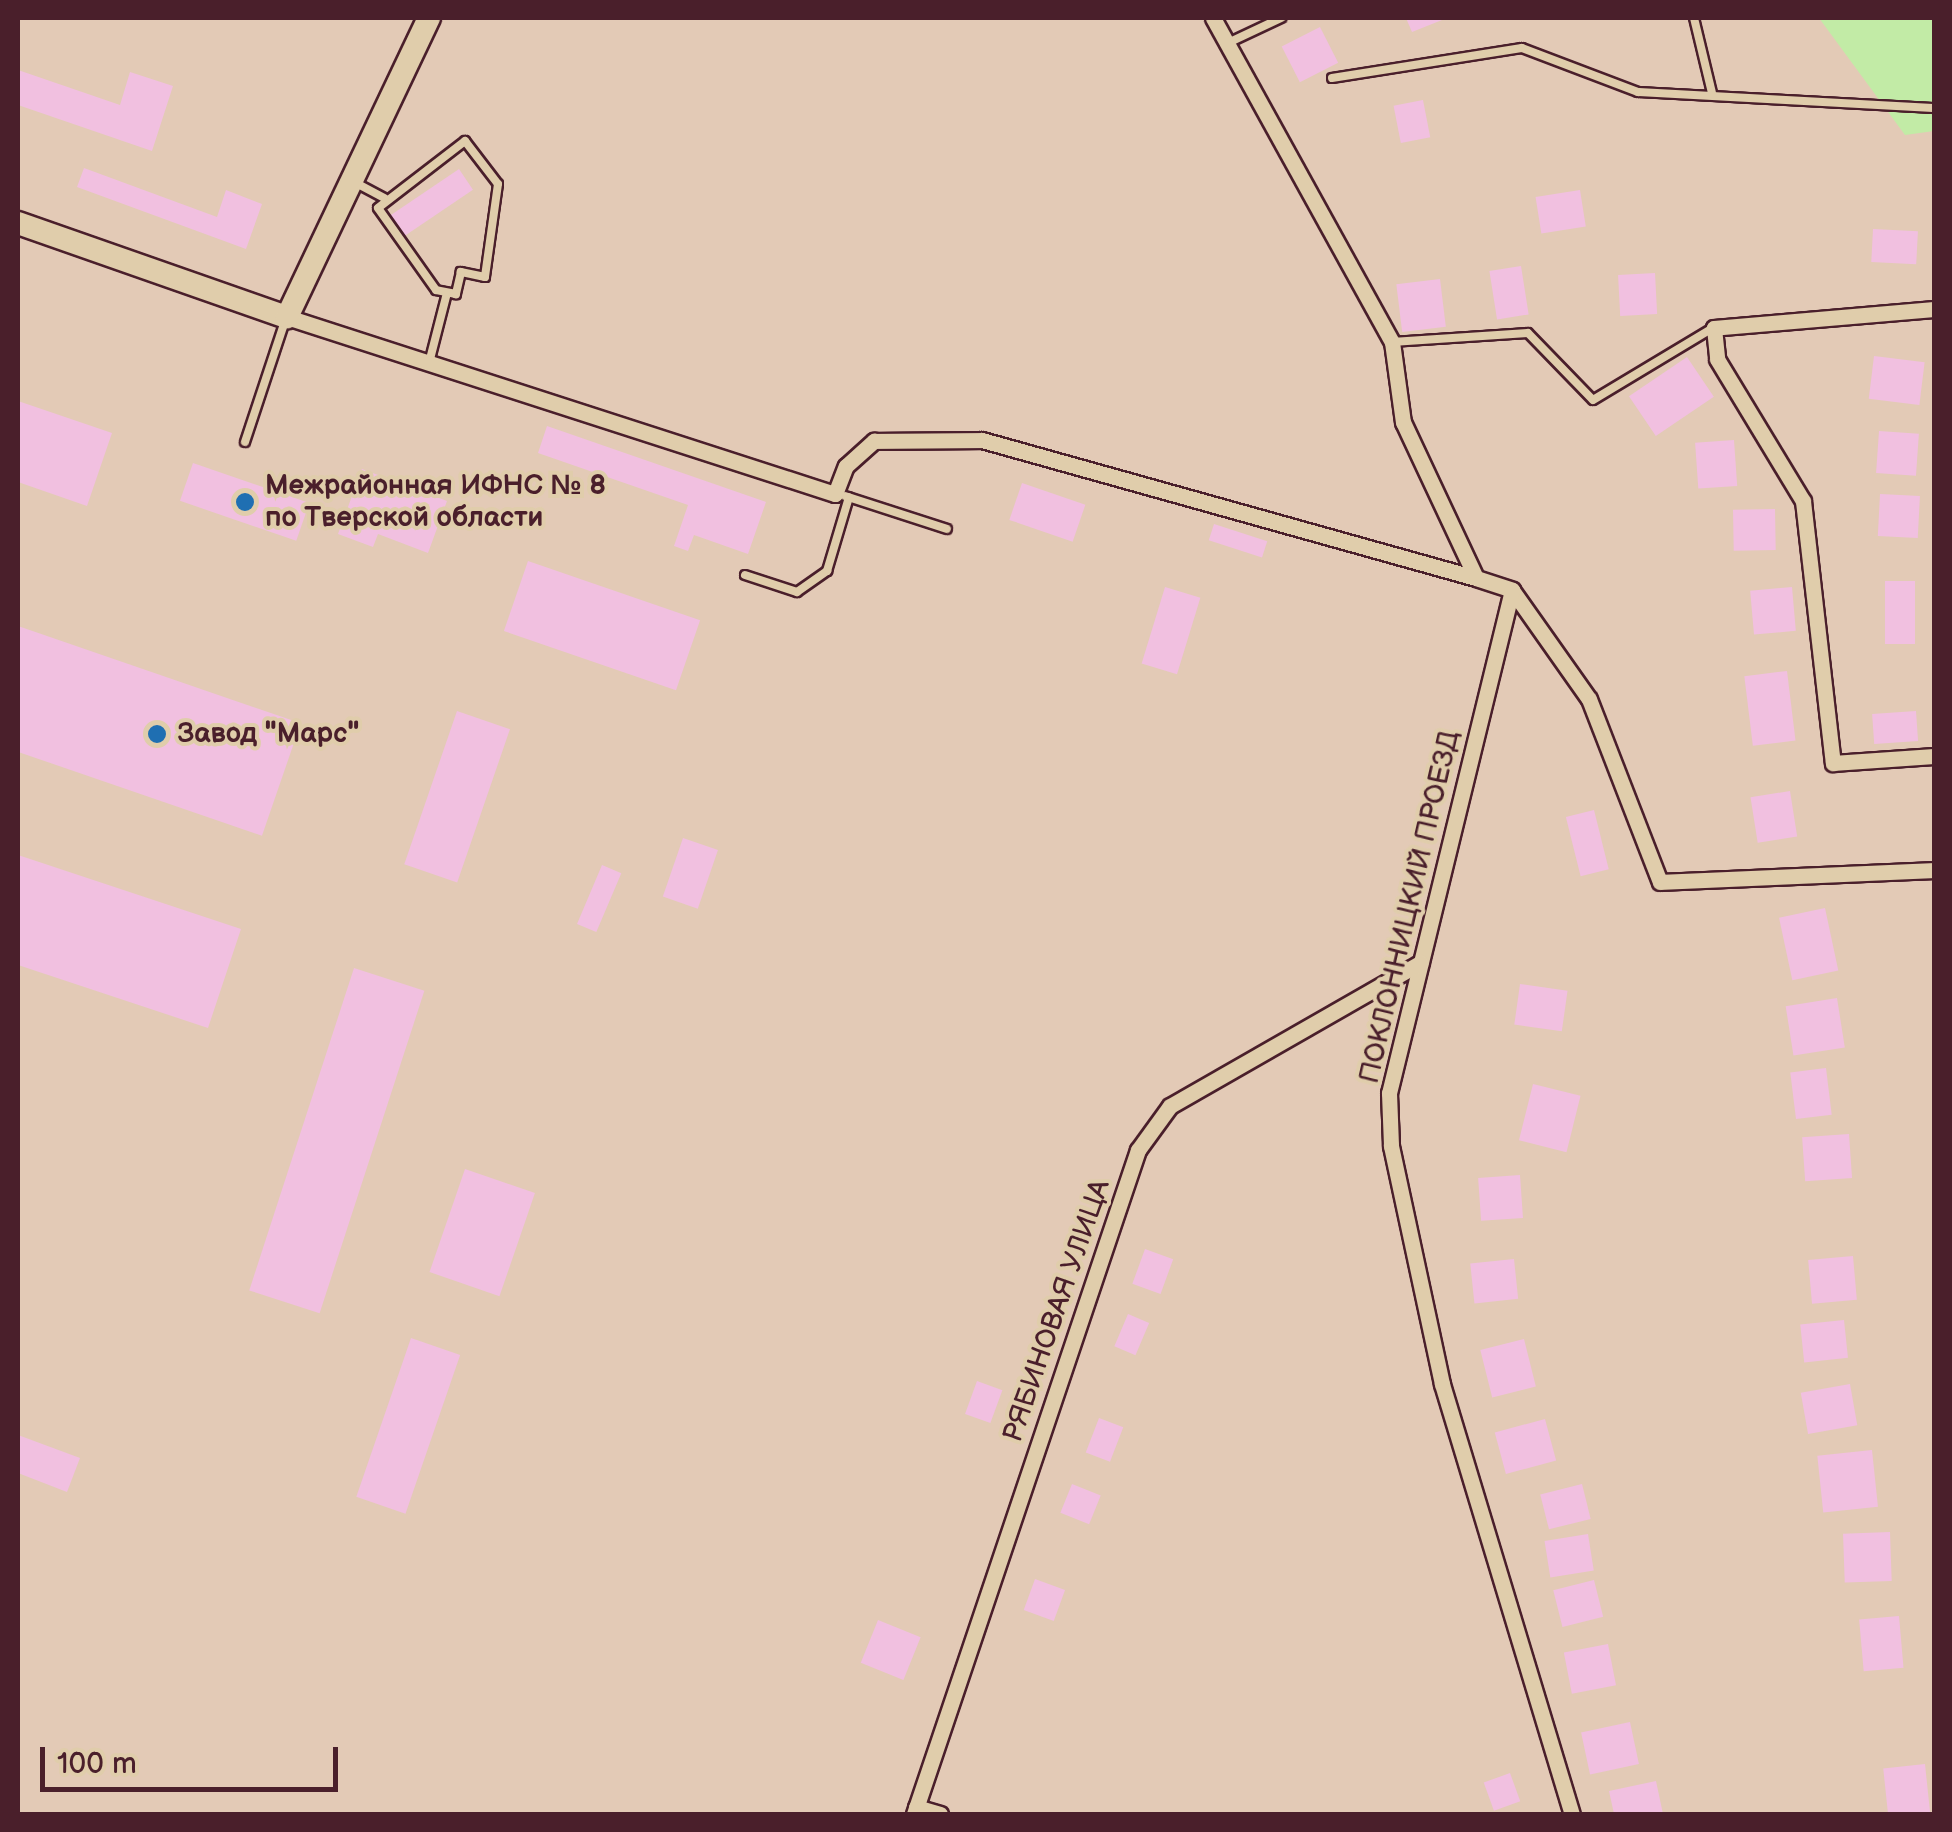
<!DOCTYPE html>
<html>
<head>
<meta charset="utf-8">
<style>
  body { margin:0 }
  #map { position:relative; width:1952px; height:1832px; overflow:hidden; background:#e3cab6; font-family:"Balsamiq Sans",sans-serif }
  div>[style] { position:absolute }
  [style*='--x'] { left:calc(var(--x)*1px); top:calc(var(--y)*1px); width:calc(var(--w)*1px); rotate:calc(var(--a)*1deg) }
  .green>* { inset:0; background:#c2eba6 }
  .building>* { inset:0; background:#f1c0e0; transform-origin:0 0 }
  .roads { filter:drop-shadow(2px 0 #4a1f2b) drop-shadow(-2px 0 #4a1f2b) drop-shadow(0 2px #4a1f2b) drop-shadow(0 -2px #4a1f2b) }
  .lane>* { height:8px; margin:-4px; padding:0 4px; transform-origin:4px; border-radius:4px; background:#e0cdab }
  .street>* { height:15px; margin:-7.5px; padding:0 7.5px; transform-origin:7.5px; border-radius:7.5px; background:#e0cdab }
  .secondary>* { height:22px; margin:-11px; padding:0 11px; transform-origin:11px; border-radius:11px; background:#e0cdab }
  .dots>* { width:28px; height:28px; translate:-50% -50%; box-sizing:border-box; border:5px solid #e0cdab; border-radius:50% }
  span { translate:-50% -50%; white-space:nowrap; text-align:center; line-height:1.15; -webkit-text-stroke:8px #e0cdab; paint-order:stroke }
  .poi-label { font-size:28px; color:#4a1f2b; font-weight:700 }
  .left { translate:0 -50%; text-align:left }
  .street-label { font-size:28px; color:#4a1f2b }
  .frame { position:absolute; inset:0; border:20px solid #4a1f2b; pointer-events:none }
  .scale { position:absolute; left:40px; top:1747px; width:298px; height:45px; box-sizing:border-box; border:5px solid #4a1f2b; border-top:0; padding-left:12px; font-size:30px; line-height:35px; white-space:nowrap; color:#4a1f2b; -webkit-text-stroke:8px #e0cdab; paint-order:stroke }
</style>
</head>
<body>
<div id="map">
  <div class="green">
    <div style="clip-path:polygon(1819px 18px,1934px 18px,1934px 131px,1905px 135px)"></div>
  </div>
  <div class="building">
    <div style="clip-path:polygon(1406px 18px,1447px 18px,1412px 32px)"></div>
    <div style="left:1320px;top:27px;width:40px;height:43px;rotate:63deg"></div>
    <div style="clip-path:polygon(18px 70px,120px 105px,130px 72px,173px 86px,152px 151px,18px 105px)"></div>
    <div style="left:1423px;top:100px;width:38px;height:30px;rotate:79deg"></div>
    <div style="clip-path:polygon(84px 168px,217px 217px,226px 190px,262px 204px,246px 249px,77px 187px)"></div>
    <div style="left:459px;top:169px;width:25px;height:87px;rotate:56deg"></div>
    <div style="left:1580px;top:190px;width:37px;height:45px;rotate:81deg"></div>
    <div style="left:1873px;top:229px;width:45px;height:33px;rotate:3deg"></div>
    <div style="left:1521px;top:266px;width:49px;height:32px;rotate:81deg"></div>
    <div style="left:1655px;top:273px;width:41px;height:37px;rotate:87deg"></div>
    <div style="left:1440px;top:279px;width:48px;height:44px;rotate:83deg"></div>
    <div style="left:1874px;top:356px;width:51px;height:43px;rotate:7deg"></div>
    <div style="left:1687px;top:357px;width:48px;height:70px;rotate:56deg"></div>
    <div style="clip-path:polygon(18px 401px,112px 433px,87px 506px,18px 482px)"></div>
    <div style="clip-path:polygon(547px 426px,766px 502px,748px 554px,694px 535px,688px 551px,674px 546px,688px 505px,538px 453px)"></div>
    <div style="left:1879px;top:431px;width:40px;height:42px;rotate:4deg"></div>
    <div style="left:1734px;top:440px;width:46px;height:39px;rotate:86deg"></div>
    <div style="left:193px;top:463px;width:123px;height:40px;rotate:19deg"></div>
    <div style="clip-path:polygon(362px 469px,447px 501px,428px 553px,378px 534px,373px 547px,338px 534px)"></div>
    <div style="left:1022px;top:483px;width:67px;height:39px;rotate:19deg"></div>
    <div style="left:1880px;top:494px;width:40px;height:42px;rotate:3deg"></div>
    <div style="left:1775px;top:509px;width:41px;height:42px;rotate:89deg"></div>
    <div style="left:1214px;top:524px;width:56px;height:17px;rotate:18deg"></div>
    <div style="left:528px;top:561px;width:182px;height:74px;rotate:19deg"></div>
    <div style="left:1885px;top:581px;width:30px;height:63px"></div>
    <div style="left:1165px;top:587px;width:37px;height:80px;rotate:17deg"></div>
    <div style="left:1792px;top:587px;width:44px;height:42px;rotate:85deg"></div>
    <div style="left:18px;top:626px;width:299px;height:119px;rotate:19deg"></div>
    <div style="left:1787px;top:671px;width:70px;height:43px;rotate:83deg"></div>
    <div style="left:457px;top:711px;width:56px;height:162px;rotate:19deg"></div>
    <div style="left:1916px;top:711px;width:30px;height:44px;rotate:86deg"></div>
    <div style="left:1790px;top:791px;width:46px;height:40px;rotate:81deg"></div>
    <div style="left:1594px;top:810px;width:61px;height:29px;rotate:76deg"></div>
    <div style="left:683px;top:838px;width:37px;height:62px;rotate:19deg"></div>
    <div style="clip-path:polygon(18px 855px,241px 929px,208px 1028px,18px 965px)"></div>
    <div style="left:602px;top:865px;width:21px;height:64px;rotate:23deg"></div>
    <div style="left:1825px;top:908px;width:64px;height:47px;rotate:78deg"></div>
    <div style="left:354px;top:968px;width:74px;height:339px;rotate:18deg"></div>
    <div style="left:1520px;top:984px;width:48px;height:41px;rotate:8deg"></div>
    <div style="left:1837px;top:998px;width:50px;height:52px;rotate:81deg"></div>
    <div style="left:1826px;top:1068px;width:47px;height:36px;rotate:83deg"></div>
    <div style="left:1533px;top:1084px;width:49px;height:58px;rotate:14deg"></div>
    <div style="left:1849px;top:1134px;width:44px;height:47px;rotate:86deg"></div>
    <div style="left:465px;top:1169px;width:74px;height:109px;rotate:19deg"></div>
    <div style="left:1520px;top:1175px;width:43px;height:42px;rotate:86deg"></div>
    <div style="left:1145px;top:1249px;width:30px;height:37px;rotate:20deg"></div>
    <div style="left:1853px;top:1256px;width:44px;height:45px;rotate:85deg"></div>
    <div style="left:1514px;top:1259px;width:40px;height:44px;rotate:84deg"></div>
    <div style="left:1128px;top:1314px;width:23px;height:35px;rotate:23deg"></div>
    <div style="left:1844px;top:1320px;width:38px;height:44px;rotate:84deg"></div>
    <div style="left:411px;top:1338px;width:52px;height:168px;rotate:19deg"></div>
    <div style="left:1524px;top:1339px;width:49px;height:45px;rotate:76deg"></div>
    <div style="left:977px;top:1381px;width:27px;height:35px;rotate:20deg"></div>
    <div style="left:1850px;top:1384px;width:42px;height:50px;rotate:80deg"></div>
    <div style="left:1099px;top:1418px;width:26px;height:37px;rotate:21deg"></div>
    <div style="left:1545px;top:1419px;width:43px;height:52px;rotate:75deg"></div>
    <div style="clip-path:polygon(18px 1435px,80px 1458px,67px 1492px,18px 1473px)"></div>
    <div style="left:1872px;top:1450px;width:57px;height:55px;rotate:84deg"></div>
    <div style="left:1072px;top:1484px;width:31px;height:31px;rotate:22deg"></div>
    <div style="left:1582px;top:1484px;width:36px;height:43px;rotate:76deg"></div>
    <div style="left:1890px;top:1532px;width:49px;height:47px;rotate:88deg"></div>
    <div style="left:1588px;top:1534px;width:37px;height:44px;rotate:81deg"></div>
    <div style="left:1035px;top:1579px;width:32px;height:33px;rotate:20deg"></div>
    <div style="left:1594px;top:1580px;width:38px;height:42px;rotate:76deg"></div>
    <div style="left:1899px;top:1616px;width:52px;height:40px;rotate:85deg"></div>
    <div style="left:878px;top:1620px;width:46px;height:46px;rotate:22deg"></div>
    <div style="left:1608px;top:1644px;width:42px;height:45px;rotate:79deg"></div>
    <div style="left:1630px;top:1722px;width:43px;height:50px;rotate:78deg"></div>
    <div style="left:1925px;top:1764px;width:50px;height:42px;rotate:84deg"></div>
    <div style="left:1510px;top:1773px;width:30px;height:28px;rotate:70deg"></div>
    <div style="clip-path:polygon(1656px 1781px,1663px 1814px,1614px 1814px,1609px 1791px)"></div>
  </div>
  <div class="roads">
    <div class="lane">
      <div style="--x:1694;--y:18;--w:77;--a:76.5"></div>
      <div style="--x:1228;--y:43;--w:59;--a:-25.3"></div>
      <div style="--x:1332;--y:78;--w:192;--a:-9"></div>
      <div style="--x:1522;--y:48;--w:124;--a:20.8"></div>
      <div style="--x:1638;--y:92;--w:296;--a:3.1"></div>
      <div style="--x:465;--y:141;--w:54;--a:52.5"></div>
      <div style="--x:498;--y:184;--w:94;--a:98"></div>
      <div style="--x:485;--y:277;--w:25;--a:-168"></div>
      <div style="--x:461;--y:272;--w:23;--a:103"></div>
      <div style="--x:456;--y:294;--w:20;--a:-169"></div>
      <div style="--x:436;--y:290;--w:100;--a:-125.3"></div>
      <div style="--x:378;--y:208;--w:110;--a:-37.6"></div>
      <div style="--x:356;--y:183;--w:32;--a:28"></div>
      <div style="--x:1392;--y:342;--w:136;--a:-3.8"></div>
      <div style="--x:1528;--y:333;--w:93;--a:45.9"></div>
      <div style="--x:1593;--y:400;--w:140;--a:-31"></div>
      <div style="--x:429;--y:363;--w:72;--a:-75.6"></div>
      <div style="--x:245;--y:442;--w:131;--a:-71.7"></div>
      <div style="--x:845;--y:496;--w:107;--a:17.9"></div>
      <div style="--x:745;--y:575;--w:55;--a:18.1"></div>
      <div style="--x:797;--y:592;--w:37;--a:-35"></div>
      <div style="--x:827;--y:571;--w:77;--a:-73.4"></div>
    </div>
    <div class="street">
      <div style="--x:1213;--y:18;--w:370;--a:61.1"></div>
      <div style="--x:1392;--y:342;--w:81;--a:82.2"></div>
      <div style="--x:1403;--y:422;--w:172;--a:64.9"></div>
      <div style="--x:1934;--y:309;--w:221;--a:175.1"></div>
      <div style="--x:1714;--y:328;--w:31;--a:84"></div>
      <div style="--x:1717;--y:359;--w:166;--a:58.8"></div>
      <div style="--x:1803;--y:501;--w:264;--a:83.5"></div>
      <div style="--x:1833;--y:763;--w:101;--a:-4"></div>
      <div style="--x:287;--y:317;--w:576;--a:17.9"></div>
      <div style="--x:835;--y:494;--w:30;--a:-69"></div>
      <div style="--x:846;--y:466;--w:38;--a:-42"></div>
      <div style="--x:874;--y:441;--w:108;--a:-0.5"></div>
      <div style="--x:982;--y:440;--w:513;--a:15.61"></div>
      <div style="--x:1476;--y:578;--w:38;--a:18"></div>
      <div style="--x:1512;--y:590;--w:133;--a:54.8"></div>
      <div style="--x:1589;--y:699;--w:196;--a:68.8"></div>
      <div style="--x:1660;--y:882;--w:274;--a:-2.5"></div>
      <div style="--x:1512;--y:590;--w:518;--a:103.74"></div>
      <div style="--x:1389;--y:1093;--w:53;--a:87.8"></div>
      <div style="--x:1391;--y:1146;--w:243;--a:77.9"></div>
      <div style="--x:1442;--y:1384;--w:449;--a:73.2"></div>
      <div style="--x:916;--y:1807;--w:25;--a:16"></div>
      <div style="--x:914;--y:1814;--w:701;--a:-71.36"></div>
      <div style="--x:1138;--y:1150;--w:54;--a:-54"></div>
      <div style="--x:1170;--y:1106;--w:289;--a:-29.8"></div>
    </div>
    <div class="secondary">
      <div style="--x:18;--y:223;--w:285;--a:19.3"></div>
      <div style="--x:287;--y:317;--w:331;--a:-64.6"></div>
    </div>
  </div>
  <div class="dots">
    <div style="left:245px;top:502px;background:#1f6fb2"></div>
    <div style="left:157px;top:734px;background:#1f6fb2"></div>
  </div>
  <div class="poi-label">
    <span class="left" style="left:265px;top:502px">Межрайонная ИФНС № 8<br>по Тверской области</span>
    <span class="left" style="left:177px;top:734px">Завод "Марс"</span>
  </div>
  <div class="street-label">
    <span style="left:1410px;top:907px;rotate:-77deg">ПОКЛОННИЦКИЙ ПРОЕЗД</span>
    <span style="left:1057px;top:1311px;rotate:-71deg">РЯБИНОВАЯ УЛИЦА</span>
  </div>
  <div class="frame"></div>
  <div class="scale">100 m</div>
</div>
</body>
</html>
